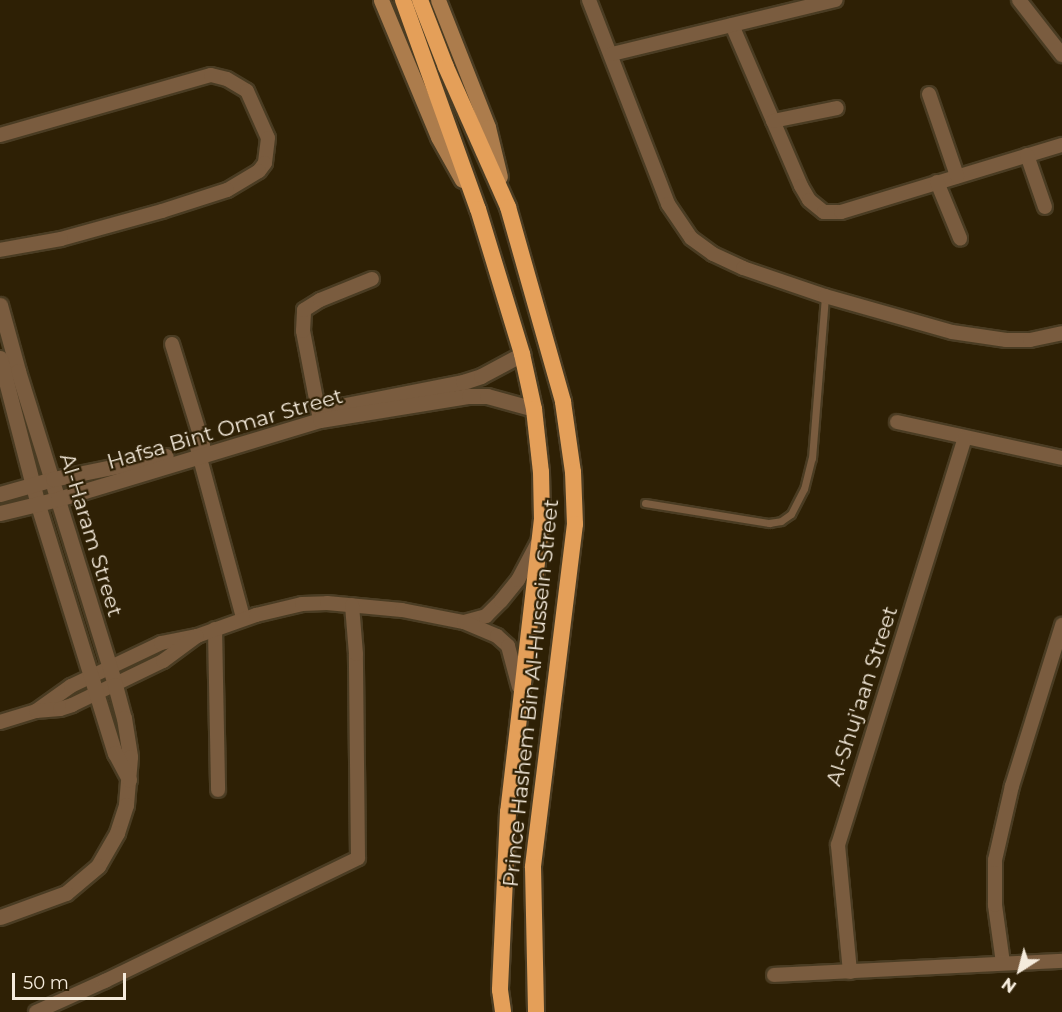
<!DOCTYPE html>
<html>
<head>
<meta charset="utf-8">
<style>
  body { margin:0 }
  #map { position:relative; width:1062px; height:1012px; overflow:hidden; background:#2e2005; font-family:Montserrat,sans-serif }
  div>[style] { position:absolute }
  [style*='--x'] { left:calc(var(--x)*1px); top:calc(var(--y)*1px); width:calc(var(--w)*1px); rotate:calc(var(--a)*1deg) }
  .roads { filter:drop-shadow(2px 0 #4a3c23) drop-shadow(-2px 0 #4a3c23) drop-shadow(0 2px #4a3c23) drop-shadow(0 -2px #4a3c23) }
  .service>* { height:7px; margin:-3.5px; padding:0 3.5px; transform-origin:3.5px; border-radius:3.5px; background:#7a5c3f }
  .minor>* { height:14px; margin:-7px; padding:0 7px; transform-origin:7px; border-radius:7px; background:#7a5c3f }
  .tertiary>* { height:15px; margin:-7.5px; padding:0 7.5px; transform-origin:7.5px; border-radius:7.5px; background:#7a5c3f }
  .secondary>* { height:15px; margin:-7.5px; padding:0 7.5px; transform-origin:7.5px; border-radius:7.5px; background:#ac7c4c }
  .trunk>* { height:16px; margin:-8px; padding:0 8px; transform-origin:8px; border-radius:8px; background:#e49f59 }
  span { translate:-50% -50%; white-space:nowrap; text-align:center; line-height:1.15; -webkit-text-stroke:4.5px #2e2005; paint-order:stroke }
  .street-label { font-size:21px; color:#f5ebdc }
  .north { position:absolute; left:990px; top:940px; width:60px; height:60px; -webkit-text-stroke:4px #2e2005; paint-order:stroke; rotate:216deg; font-size:16px; font-weight:700; line-height:24px; text-align:center; color:#f5ebdc }
  .north::after { content:''; display:block; margin:auto; width:21px; height:27px; background:#f5ebdc; clip-path:polygon(50% 0,100% 100%,50% 72%,0 100%) }
  .scale { position:absolute; left:12px; top:973px; width:114px; height:27px; box-sizing:border-box; border:3px solid #f5ebdc; border-top:0; padding-left:8px; font-size:18px; line-height:21px; white-space:nowrap; color:#f5ebdc; -webkit-text-stroke:4px #2e2005; paint-order:stroke }
</style>
</head>
<body>
<div id="map">
  <div class="roads">
    <div class="service">
      <div style="--x:645;--y:503;--w:126;--a:9.2"></div>
      <div style="--x:769;--y:523;--w:12;--a:-9"></div>
      <div style="--x:781;--y:521;--w:12;--a:-35"></div>
      <div style="--x:791;--y:514;--w:28;--a:-63"></div>
      <div style="--x:804;--y:489;--w:32;--a:-76"></div>
      <div style="--x:812;--y:458;--w:163;--a:-85.4"></div>
    </div>
    <div class="minor">
      <div style="--x:589;--y:0;--w:219;--a:68.8"></div>
      <div style="--x:668;--y:204;--w:41;--a:55.9"></div>
      <div style="--x:691;--y:238;--w:27;--a:36"></div>
      <div style="--x:713;--y:254;--w:33;--a:25"></div>
      <div style="--x:743;--y:268;--w:87;--a:18.9"></div>
      <div style="--x:825;--y:296;--w:132;--a:15.8"></div>
      <div style="--x:952;--y:332;--w:55;--a:8.4"></div>
      <div style="--x:1006;--y:340;--w:24;--a:0"></div>
      <div style="--x:1030;--y:340;--w:33;--a:-12"></div>
      <div style="--x:1019;--y:0;--w:70;--a:52"></div>
      <div style="--x:732;--y:25;--w:175;--a:66.8"></div>
      <div style="--x:801;--y:186;--w:16;--a:60"></div>
      <div style="--x:809;--y:200;--w:19;--a:39"></div>
      <div style="--x:824;--y:212;--w:17;--a:0"></div>
      <div style="--x:841;--y:212;--w:231;--a:-16.9"></div>
      <div style="--x:612;--y:54;--w:230;--a:-13.6"></div>
      <div style="--x:929;--y:94;--w:87;--a:71.1"></div>
      <div style="--x:773;--y:121;--w:65;--a:-11.5"></div>
      <div style="--x:0;--y:135;--w:219;--a:-15.9"></div>
      <div style="--x:211;--y:75;--w:16;--a:14"></div>
      <div style="--x:227;--y:79;--w:23;--a:31"></div>
      <div style="--x:247;--y:91;--w:51;--a:65.9"></div>
      <div style="--x:268;--y:138;--w:25;--a:97"></div>
      <div style="--x:265;--y:163;--w:10;--a:127"></div>
      <div style="--x:259;--y:171;--w:37;--a:149"></div>
      <div style="--x:227;--y:190;--w:68;--a:162.1"></div>
      <div style="--x:162;--y:211;--w:105;--a:164.5"></div>
      <div style="--x:61;--y:239;--w:62;--a:169.8"></div>
      <div style="--x:1027;--y:155;--w:55;--a:70.9"></div>
      <div style="--x:937;--y:182;--w:61;--a:67.7"></div>
      <div style="--x:172;--y:344;--w:106;--a:72.9"></div>
      <div style="--x:320;--y:420;--w:91;--a:-100.8"></div>
      <div style="--x:303;--y:331;--w:21;--a:-87"></div>
      <div style="--x:304;--y:310;--w:19;--a:-32"></div>
      <div style="--x:320;--y:300;--w:56;--a:-22"></div>
      <div style="--x:897;--y:422;--w:169;--a:12.3"></div>
      <div style="--x:197;--y:447;--w:177;--a:74.9"></div>
      <div style="--x:464;--y:622;--w:23;--a:-15"></div>
      <div style="--x:486;--y:616;--w:21;--a:-45"></div>
      <div style="--x:501;--y:601;--w:27;--a:-51"></div>
      <div style="--x:518;--y:580;--w:41;--a:-62.2"></div>
      <div style="--x:215;--y:629;--w:161;--a:88.9"></div>
      <div style="--x:36;--y:711;--w:43;--a:-35.5"></div>
      <div style="--x:71;--y:686;--w:100;--a:-25.5"></div>
      <div style="--x:161;--y:643;--w:37;--a:-11"></div>
      <div style="--x:197;--y:636;--w:63;--a:-19.6"></div>
      <div style="--x:256;--y:615;--w:47;--a:-13.4"></div>
      <div style="--x:302;--y:604;--w:25;--a:-2"></div>
      <div style="--x:327;--y:603;--w:75;--a:5.3"></div>
      <div style="--x:402;--y:610;--w:63;--a:11"></div>
      <div style="--x:464;--y:622;--w:36;--a:23"></div>
      <div style="--x:497;--y:636;--w:15;--a:42"></div>
      <div style="--x:508;--y:646;--w:42;--a:75"></div>
      <div style="--x:0;--y:722;--w:38;--a:-17"></div>
      <div style="--x:36;--y:711;--w:24;--a:-5"></div>
      <div style="--x:60;--y:709;--w:13;--a:-18"></div>
      <div style="--x:72;--y:705;--w:101;--a:-25.8"></div>
      <div style="--x:163;--y:661;--w:42;--a:-36.3"></div>
      <div style="--x:1003;--y:963;--w:59;--a:-97.9"></div>
      <div style="--x:995;--y:905;--w:45;--a:-90"></div>
      <div style="--x:995;--y:860;--w:76;--a:-77.1"></div>
      <div style="--x:1012;--y:786;--w:169;--a:-72.7"></div>
      <div style="--x:850;--y:972;--w:128;--a:-95.4"></div>
      <div style="--x:838;--y:845;--w:426;--a:-72.7"></div>
      <div style="--x:774;--y:975;--w:288;--a:-2.8"></div>
      <div style="--x:36;--y:1012;--w:76;--a:-24.2"></div>
      <div style="--x:105;--y:981;--w:281;--a:-25.9"></div>
      <div style="--x:358;--y:858;--w:204;--a:-90.6"></div>
      <div style="--x:356;--y:654;--w:49;--a:-94.7"></div>
    </div>
    <div class="tertiary">
      <div style="--x:0;--y:305;--w:68;--a:74.7"></div>
      <div style="--x:18;--y:371;--w:329;--a:72.8"></div>
      <div style="--x:115;--y:685;--w:34;--a:75"></div>
      <div style="--x:124;--y:718;--w:39;--a:81"></div>
      <div style="--x:130;--y:757;--w:48;--a:94.8"></div>
      <div style="--x:126;--y:805;--w:29;--a:108"></div>
      <div style="--x:117;--y:833;--w:38;--a:120"></div>
      <div style="--x:98;--y:866;--w:42;--a:139.8"></div>
      <div style="--x:66;--y:893;--w:70;--a:160"></div>
      <div style="--x:0;--y:358;--w:152;--a:75.5"></div>
      <div style="--x:38;--y:505;--w:260;--a:72.8"></div>
      <div style="--x:115;--y:753;--w:30;--a:62"></div>
      <div style="--x:330;--y:408;--w:136;--a:-11.1"></div>
      <div style="--x:463;--y:382;--w:19;--a:-18"></div>
      <div style="--x:481;--y:376;--w:47;--a:-28.2"></div>
      <div style="--x:0;--y:494;--w:55;--a:-15.8"></div>
      <div style="--x:53;--y:479;--w:115;--a:-11.5"></div>
      <div style="--x:0;--y:513;--w:60;--a:-13.6"></div>
      <div style="--x:58;--y:499;--w:274;--a:-16.8"></div>
      <div style="--x:320;--y:420;--w:151;--a:-9.2"></div>
      <div style="--x:469;--y:396;--w:18;--a:0"></div>
      <div style="--x:487;--y:396;--w:49;--a:15.5"></div>
    </div>
    <div class="secondary">
      <div style="--x:381;--y:0;--w:148;--a:67.4"></div>
      <div style="--x:438;--y:137;--w:49;--a:60.8"></div>
      <div style="--x:438;--y:0;--w:136;--a:68.5"></div>
      <div style="--x:488;--y:127;--w:51;--a:76.5"></div>
    </div>
    <div class="trunk">
      <div style="--x:403;--y:0;--w:222;--a:70.3"></div>
      <div style="--x:478;--y:209;--w:152;--a:73.1"></div>
      <div style="--x:522;--y:354;--w:56;--a:77.7"></div>
      <div style="--x:534;--y:409;--w:63;--a:83.7"></div>
      <div style="--x:541;--y:472;--w:47;--a:88.8"></div>
      <div style="--x:542;--y:519;--w:295;--a:96.6"></div>
      <div style="--x:508;--y:812;--w:178;--a:92.6"></div>
      <div style="--x:500;--y:990;--w:22;--a:82"></div>
      <div style="--x:420;--y:0;--w:72;--a:68.8"></div>
      <div style="--x:446;--y:67;--w:153;--a:66.1"></div>
      <div style="--x:508;--y:207;--w:203;--a:74.2"></div>
      <div style="--x:563;--y:402;--w:71;--a:81.9"></div>
      <div style="--x:573;--y:472;--w:52;--a:87.8"></div>
      <div style="--x:575;--y:524;--w:346;--a:97"></div>
      <div style="--x:533;--y:867;--w:145;--a:88.8"></div>
    </div>
  </div>
  <div class="street-label">
    <span style="left:225px;top:429px;rotate:-16deg">Hafsa Bint Omar Street</span>
    <span style="left:91px;top:535px;rotate:73deg">Al-Haram Street</span>
    <span style="left:531px;top:693px;rotate:-84deg">Prince Hashem Bin Al-Hussein Street</span>
    <span style="left:862px;top:696px;rotate:-72deg">Al-Shuj'aan Street</span>
  </div>
  <div class="north">N</div>
  <div class="scale">50 m</div>
</div>
</body>
</html>
